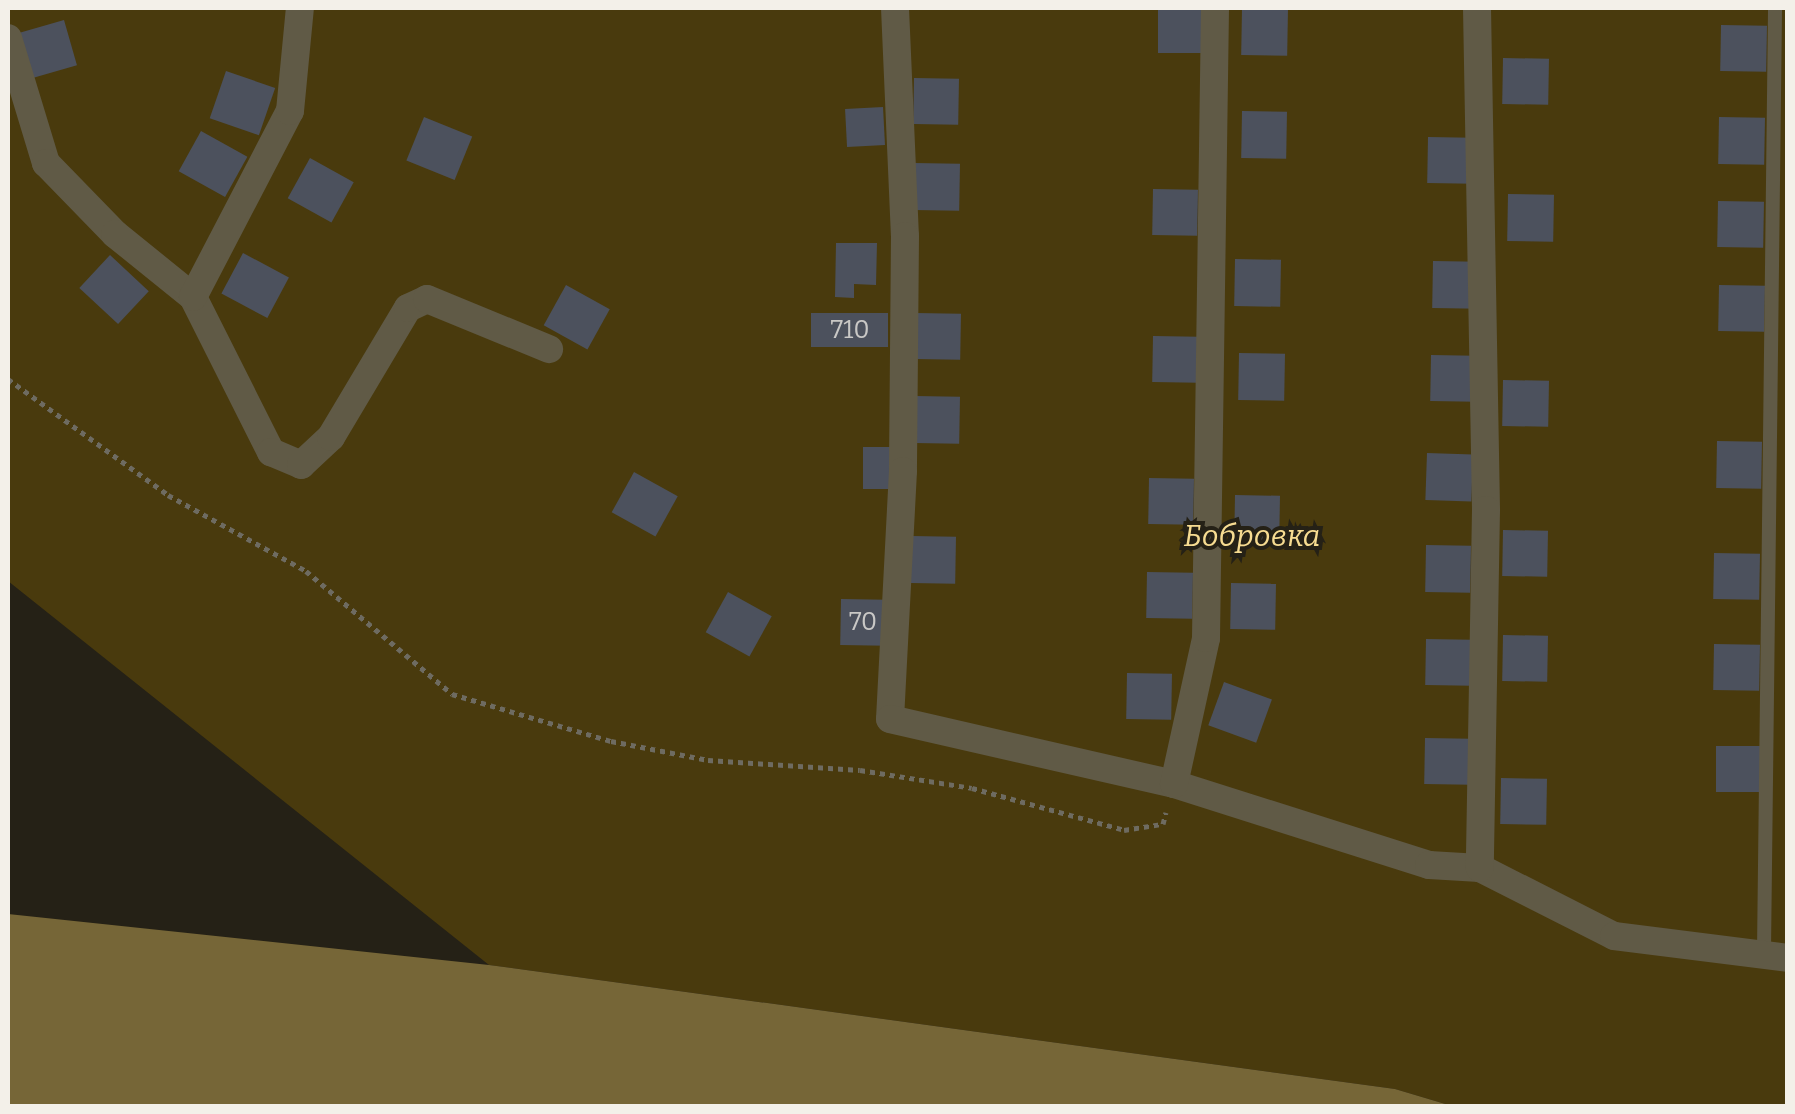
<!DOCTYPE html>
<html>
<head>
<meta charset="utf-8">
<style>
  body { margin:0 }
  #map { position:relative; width:1795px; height:1114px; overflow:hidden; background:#252116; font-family:Bitter,serif }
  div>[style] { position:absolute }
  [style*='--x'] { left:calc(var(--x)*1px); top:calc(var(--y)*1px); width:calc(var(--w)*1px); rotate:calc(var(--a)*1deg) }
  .green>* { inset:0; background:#493a0d }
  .water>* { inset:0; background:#766637 }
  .building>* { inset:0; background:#4c515d; transform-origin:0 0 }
  .path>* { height:5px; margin-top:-2.5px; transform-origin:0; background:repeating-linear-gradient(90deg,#6e6b61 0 5px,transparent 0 10px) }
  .lane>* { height:14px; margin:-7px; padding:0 7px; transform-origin:7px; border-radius:7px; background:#605a46 }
  .street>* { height:28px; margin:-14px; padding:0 14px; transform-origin:14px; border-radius:14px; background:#605a46 }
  span { translate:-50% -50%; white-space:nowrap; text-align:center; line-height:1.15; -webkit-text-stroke:8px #252116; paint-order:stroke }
  .number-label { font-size:25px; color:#c9c8c6 }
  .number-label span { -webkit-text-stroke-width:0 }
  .park-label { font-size:30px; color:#f7dc91; font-style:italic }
  .frame { position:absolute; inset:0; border:10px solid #f3f0e9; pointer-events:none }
</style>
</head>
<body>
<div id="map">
  <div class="green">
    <div style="clip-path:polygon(8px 8px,1787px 8px,1787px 1106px,1452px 1106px,1395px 1089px,489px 965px,8px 581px)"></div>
  </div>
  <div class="water">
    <div style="clip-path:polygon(8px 914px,489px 965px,1395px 1089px,1452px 1106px,8px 1106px)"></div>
  </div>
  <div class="building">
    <div style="left:1158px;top:8px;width:45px;height:45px"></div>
    <div style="left:1242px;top:8px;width:46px;height:47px;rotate:1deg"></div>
    <div style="left:64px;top:20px;width:47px;height:47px;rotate:74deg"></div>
    <div style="left:1721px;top:25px;width:46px;height:46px;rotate:1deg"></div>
    <div style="left:1503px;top:58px;width:46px;height:46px;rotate:1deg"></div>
    <div style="left:226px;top:71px;width:52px;height:50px;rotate:19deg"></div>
    <div style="left:914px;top:78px;width:45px;height:46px;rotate:1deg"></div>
    <div style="left:883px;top:107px;width:38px;height:38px;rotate:87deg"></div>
    <div style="left:1242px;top:111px;width:45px;height:47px;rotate:1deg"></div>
    <div style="left:424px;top:117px;width:52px;height:47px;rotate:22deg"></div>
    <div style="left:1719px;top:117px;width:46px;height:47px;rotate:1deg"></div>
    <div style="left:201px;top:131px;width:53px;height:46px;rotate:29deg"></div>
    <div style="left:1428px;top:137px;width:45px;height:46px;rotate:1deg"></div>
    <div style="left:310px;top:158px;width:50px;height:46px;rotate:29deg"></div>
    <div style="left:914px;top:163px;width:46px;height:47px;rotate:1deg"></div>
    <div style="left:1153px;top:189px;width:45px;height:46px;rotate:1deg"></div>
    <div style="left:1508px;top:194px;width:46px;height:47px;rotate:1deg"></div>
    <div style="left:1718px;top:201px;width:46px;height:46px;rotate:1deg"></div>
    <div style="clip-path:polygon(836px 243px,877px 243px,876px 285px,854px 284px,854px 298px,835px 297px)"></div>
    <div style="left:243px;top:253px;width:52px;height:46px;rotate:28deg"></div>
    <div style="left:110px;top:255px;width:53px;height:45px;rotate:43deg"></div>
    <div style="left:1235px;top:259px;width:46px;height:47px;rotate:1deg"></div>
    <div style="left:1433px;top:261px;width:46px;height:47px;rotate:1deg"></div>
    <div style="left:566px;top:285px;width:50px;height:46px;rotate:29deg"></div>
    <div style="left:1719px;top:285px;width:46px;height:46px;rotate:1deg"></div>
    <div style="left:811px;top:313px;width:77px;height:34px"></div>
    <div style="left:916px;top:313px;width:45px;height:46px;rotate:1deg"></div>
    <div style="left:1153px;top:336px;width:46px;height:46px;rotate:1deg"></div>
    <div style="left:1239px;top:353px;width:46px;height:47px;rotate:1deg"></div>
    <div style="left:1431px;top:355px;width:45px;height:46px;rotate:1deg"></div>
    <div style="left:1503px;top:380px;width:46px;height:46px;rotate:1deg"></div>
    <div style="left:915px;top:396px;width:45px;height:47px;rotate:1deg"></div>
    <div style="left:1717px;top:441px;width:45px;height:47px;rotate:1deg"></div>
    <div style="left:863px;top:447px;width:34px;height:42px"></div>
    <div style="left:1427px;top:453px;width:46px;height:47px;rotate:2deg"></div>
    <div style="left:634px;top:472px;width:50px;height:46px;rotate:29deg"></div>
    <div style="left:1149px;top:478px;width:45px;height:46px;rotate:1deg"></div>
    <div style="left:1235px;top:495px;width:45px;height:46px;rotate:1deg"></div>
    <div style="left:1503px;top:530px;width:45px;height:46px;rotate:1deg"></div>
    <div style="left:911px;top:536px;width:45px;height:47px;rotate:1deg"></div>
    <div style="left:1426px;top:545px;width:45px;height:47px;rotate:1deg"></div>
    <div style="left:1714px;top:553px;width:46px;height:46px;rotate:1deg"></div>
    <div style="left:1147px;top:572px;width:46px;height:46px;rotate:1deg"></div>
    <div style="left:1231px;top:583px;width:45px;height:46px;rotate:1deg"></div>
    <div style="left:728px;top:592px;width:50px;height:46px;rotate:29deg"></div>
    <div style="left:841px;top:599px;width:46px;height:46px;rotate:1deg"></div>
    <div style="left:1503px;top:635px;width:45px;height:46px;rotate:1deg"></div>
    <div style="left:1426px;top:639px;width:46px;height:46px;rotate:1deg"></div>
    <div style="left:1714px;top:644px;width:46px;height:46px;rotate:1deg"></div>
    <div style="left:1127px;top:673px;width:45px;height:46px;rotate:1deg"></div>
    <div style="left:1224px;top:682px;width:51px;height:46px;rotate:20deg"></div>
    <div style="left:1425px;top:738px;width:46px;height:46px;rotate:1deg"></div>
    <div style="left:1716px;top:746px;width:45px;height:46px"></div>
    <div style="left:1501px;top:778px;width:46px;height:46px;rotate:1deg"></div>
  </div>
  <div class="path">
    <div style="--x:8;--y:379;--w:198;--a:35.9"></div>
    <div style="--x:168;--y:495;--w:158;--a:28.8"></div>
    <div style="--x:306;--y:571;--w:191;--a:40.1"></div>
    <div style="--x:452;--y:694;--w:166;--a:16.5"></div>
    <div style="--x:611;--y:741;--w:99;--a:11.1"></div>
    <div style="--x:708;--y:760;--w:152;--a:3.8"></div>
    <div style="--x:860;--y:770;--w:113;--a:9.1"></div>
    <div style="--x:972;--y:788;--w:158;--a:15.4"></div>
    <div style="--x:1124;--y:830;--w:39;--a:-9"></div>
    <div style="--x:1163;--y:824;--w:12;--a:-76"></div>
  </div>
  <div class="lane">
    <div style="--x:1764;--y:951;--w:943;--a:-89.33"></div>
  </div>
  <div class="street">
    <div style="--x:895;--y:8;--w:228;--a:87.5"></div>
    <div style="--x:905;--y:236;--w:235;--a:90.5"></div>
    <div style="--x:903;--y:471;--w:248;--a:93"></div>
    <div style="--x:890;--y:719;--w:291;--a:12.9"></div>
    <div style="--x:1174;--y:784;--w:268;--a:17.6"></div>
    <div style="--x:1429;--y:865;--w:51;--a:3.4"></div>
    <div style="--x:1480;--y:868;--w:150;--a:26.9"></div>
    <div style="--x:1614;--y:936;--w:175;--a:7.2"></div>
    <div style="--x:1477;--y:8;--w:502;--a:88.97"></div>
    <div style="--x:1486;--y:510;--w:358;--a:91"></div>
    <div style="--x:8;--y:38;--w:131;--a:73.1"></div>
    <div style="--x:46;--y:163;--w:99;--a:45.8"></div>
    <div style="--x:115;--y:234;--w:100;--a:38.9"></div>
    <div style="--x:193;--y:297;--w:174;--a:63.3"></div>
    <div style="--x:271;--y:452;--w:33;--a:23"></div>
    <div style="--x:301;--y:465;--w:41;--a:-43"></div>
    <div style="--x:331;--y:437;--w:150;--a:-59.2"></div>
    <div style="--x:408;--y:308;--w:21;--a:-25"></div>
    <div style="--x:427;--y:299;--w:132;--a:22.3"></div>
    <div style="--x:193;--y:297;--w:210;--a:-62.5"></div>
    <div style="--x:290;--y:111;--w:103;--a:-84.5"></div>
    <div style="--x:1174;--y:784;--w:149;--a:-77.6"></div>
    <div style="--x:1206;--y:638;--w:630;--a:-89.18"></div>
  </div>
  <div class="number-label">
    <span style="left:850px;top:330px">710</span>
    <span style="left:863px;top:622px">70</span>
  </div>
  <div class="park-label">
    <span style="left:1252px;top:536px">Бобровка</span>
  </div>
  <div class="frame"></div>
</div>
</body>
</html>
